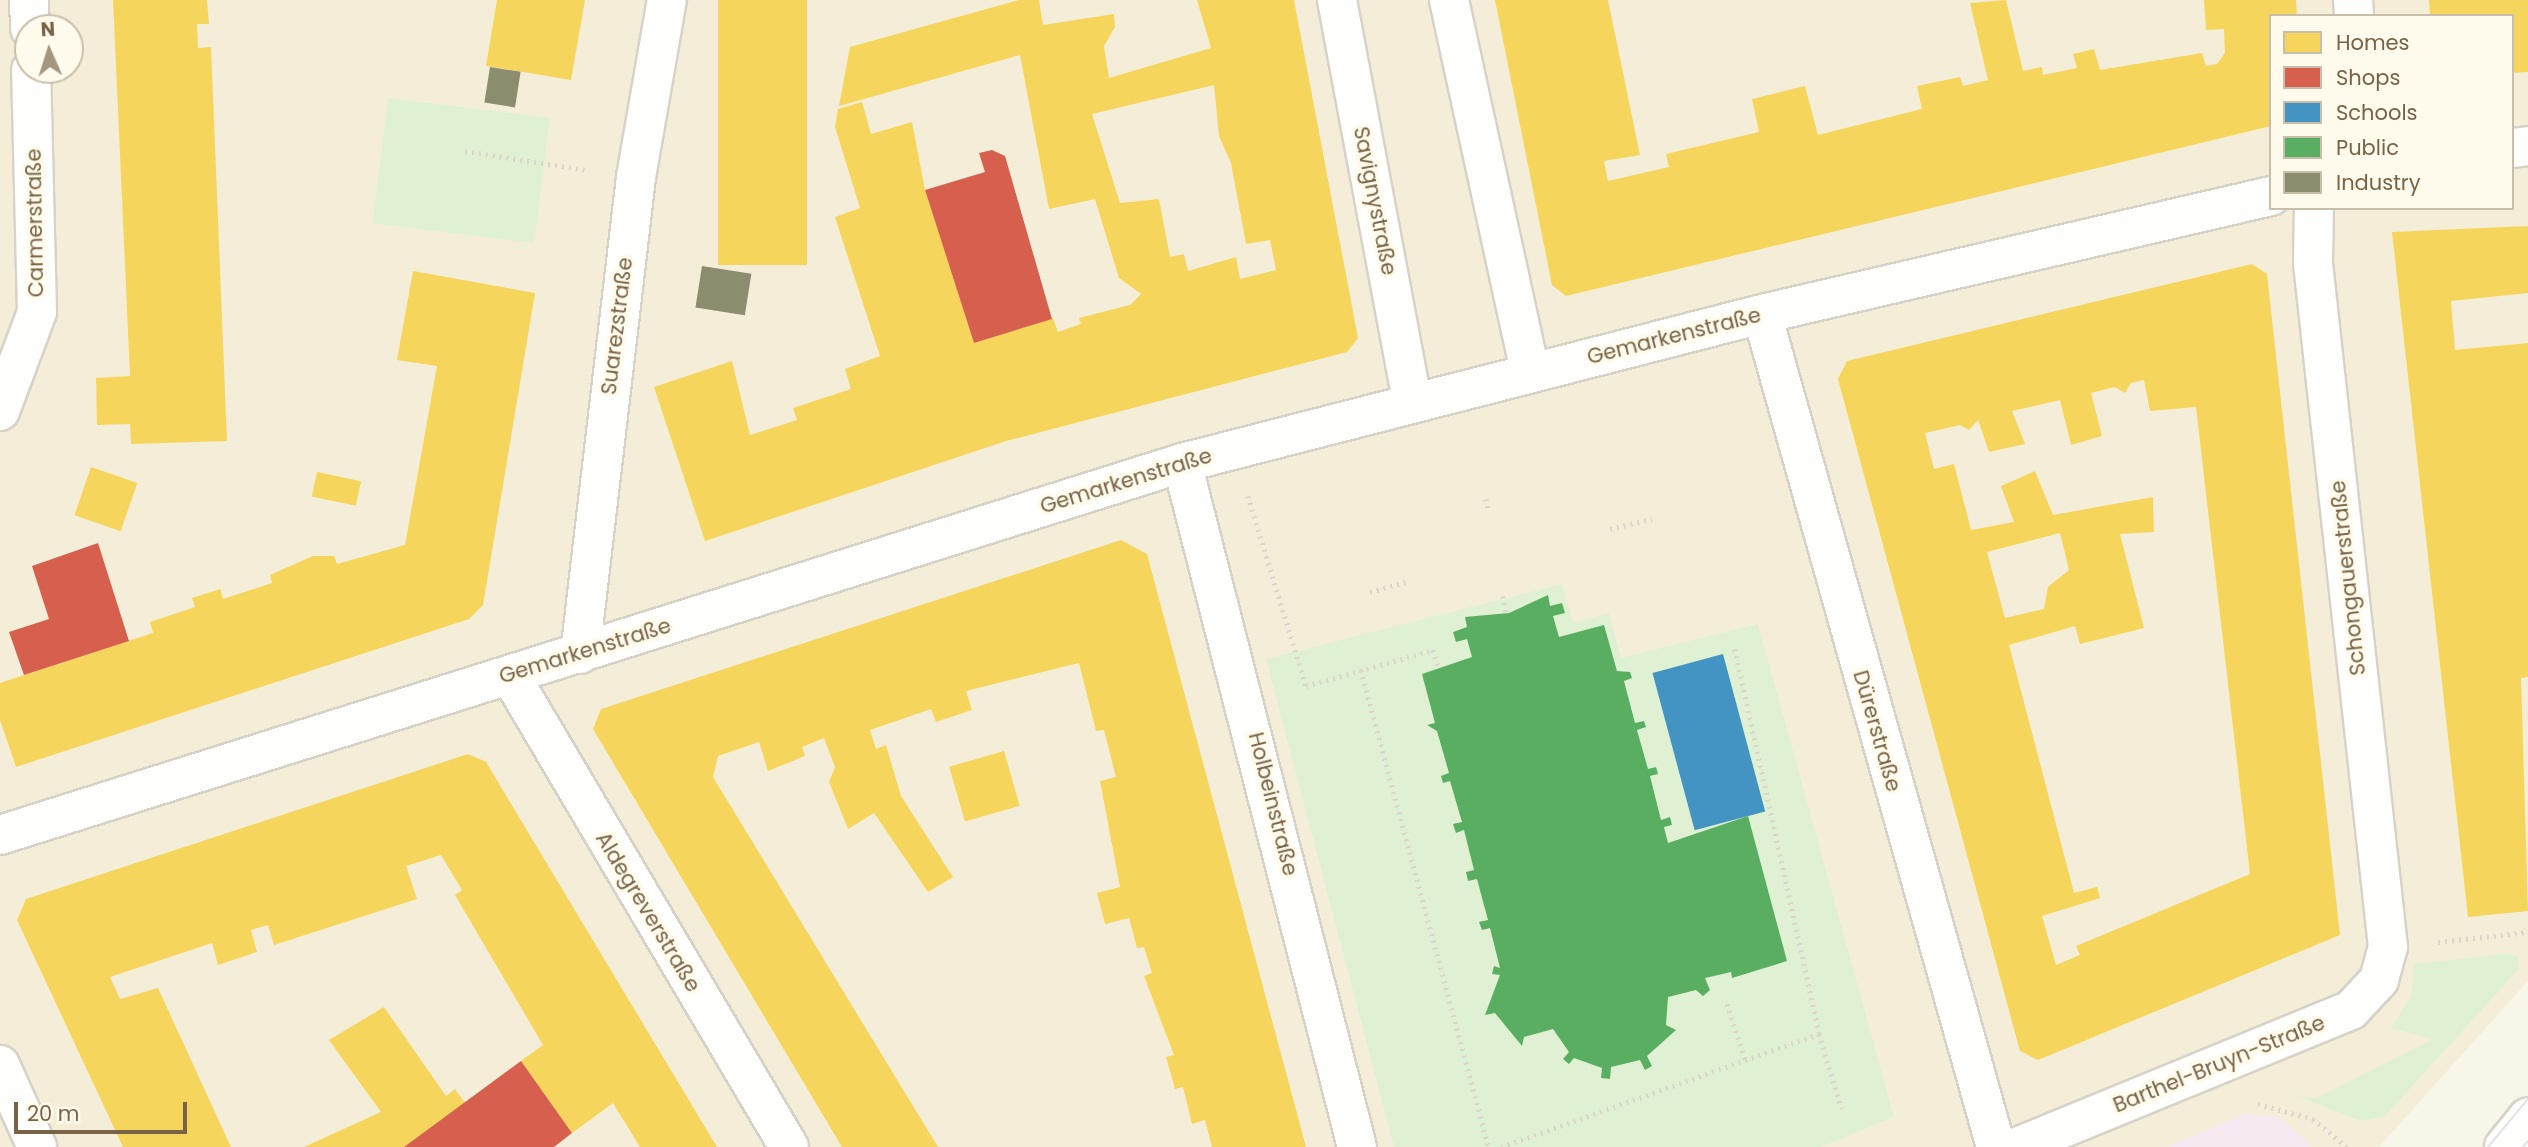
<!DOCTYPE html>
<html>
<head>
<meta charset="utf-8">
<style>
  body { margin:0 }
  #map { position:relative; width:2528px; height:1147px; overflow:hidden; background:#f8f5e9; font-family:Poppins,sans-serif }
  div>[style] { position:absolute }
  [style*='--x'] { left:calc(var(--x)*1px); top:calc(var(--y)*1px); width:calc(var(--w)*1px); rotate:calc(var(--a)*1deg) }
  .residential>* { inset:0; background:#f4eed9 }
  .education>* { inset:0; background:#f7e9f2 }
  .green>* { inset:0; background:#dff1d2; transform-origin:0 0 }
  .homes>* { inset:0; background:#f6d55c; transform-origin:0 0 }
  .shops>* { inset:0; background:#d6604d }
  .schools>* { inset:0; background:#4393c3; transform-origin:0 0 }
  .public>* { inset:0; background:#5aae61 }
  .industry>* { inset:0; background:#8c8c6e; transform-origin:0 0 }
  .path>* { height:4.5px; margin-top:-2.25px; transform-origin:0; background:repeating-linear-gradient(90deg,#dbd5cb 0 2px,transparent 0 7px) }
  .roads { filter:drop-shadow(2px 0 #d7d2c8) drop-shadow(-2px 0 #d7d2c8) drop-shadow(0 2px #d7d2c8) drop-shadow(0 -2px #d7d2c8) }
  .street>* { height:38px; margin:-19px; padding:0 19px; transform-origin:19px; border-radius:19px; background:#fefefc }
  .secondary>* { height:38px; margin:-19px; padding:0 19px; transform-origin:19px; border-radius:19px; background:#fefefc }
  .tram>* { height:2px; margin:-1px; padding:0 1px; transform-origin:1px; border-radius:1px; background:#e5e1e5 }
  span { translate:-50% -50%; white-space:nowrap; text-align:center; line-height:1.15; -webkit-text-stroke:7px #fffbec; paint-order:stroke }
  .street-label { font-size:21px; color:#796347 }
  .legend { position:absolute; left:2269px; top:14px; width:245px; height:196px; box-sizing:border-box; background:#fffbec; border:2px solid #c9beaa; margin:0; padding:9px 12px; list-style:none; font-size:21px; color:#796347 }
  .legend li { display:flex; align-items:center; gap:14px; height:35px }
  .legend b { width:35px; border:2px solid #c9beaa }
  .north { position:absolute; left:14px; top:14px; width:70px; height:70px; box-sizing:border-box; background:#fffbec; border:2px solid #c9beaa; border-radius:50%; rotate:357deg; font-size:19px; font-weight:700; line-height:28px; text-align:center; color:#796347 }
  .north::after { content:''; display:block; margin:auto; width:24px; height:32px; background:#a59680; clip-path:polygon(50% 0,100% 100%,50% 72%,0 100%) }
  .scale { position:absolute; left:14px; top:1102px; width:173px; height:32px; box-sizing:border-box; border:4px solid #796347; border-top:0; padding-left:9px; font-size:21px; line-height:24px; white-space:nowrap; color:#796347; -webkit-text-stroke:5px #fffbec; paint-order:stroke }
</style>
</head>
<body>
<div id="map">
  <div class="residential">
    <div style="clip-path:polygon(evenodd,0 0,2528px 0,2528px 981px,2379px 1147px,0 1147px,0 0,2271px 16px,2512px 16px,2512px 208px,2271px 208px,2271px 16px,0 0,28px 28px,70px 28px,70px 70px,28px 70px,28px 28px)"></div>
  </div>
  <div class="education">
    <div style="clip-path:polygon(2245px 1114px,2279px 1117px,2312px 1147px,2167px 1147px)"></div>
  </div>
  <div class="green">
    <div style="left:388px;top:98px;width:163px;height:126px;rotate:7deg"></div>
    <div style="clip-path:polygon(1562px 584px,1573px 623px,1609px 613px,1621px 658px,1758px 624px,1894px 1117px,1821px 1147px,1394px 1147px,1266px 659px)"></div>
    <div style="clip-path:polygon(2505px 954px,2519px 956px,2518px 970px,2385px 1116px,2361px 1121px,2299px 1097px,2317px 1098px,2433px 1039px,2391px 1028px,2411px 996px,2414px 964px)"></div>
  </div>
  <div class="homes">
    <div style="clip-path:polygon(113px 0,207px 0,209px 24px,197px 24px,198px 48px,211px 47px,227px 441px,131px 444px,130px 424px,97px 425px,96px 378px,130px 376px)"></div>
    <div style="clip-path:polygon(497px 0,585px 0,571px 80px,486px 66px)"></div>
    <div style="left:718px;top:0;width:89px;height:265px"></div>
    <div style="clip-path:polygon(evenodd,1019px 0,1039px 0,1043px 25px,1114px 14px,1115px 27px,1104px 46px,1109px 78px,1211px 48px,1197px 0,1294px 0,1358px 338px,1347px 352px,1006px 441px,705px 541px,654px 387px,732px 361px,750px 435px,797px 420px,793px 408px,851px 389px,845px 369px,880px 356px,835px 217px,860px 208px,835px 127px,838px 109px,862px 102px,871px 134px,912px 122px,925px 190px,974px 343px,1053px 318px,1058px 332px,1081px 324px,1079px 318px,1130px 305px,1141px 294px,1119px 278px,1095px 199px,1049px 209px,1020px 55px,839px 106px,850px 47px,1019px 0,1214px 85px,1219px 136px,1231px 163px,1246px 244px,1270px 240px,1276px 270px,1240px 279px,1236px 257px,1188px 271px,1184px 254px,1170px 257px,1159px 199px,1120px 203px,1092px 114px,1214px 85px)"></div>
    <div style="clip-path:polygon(1495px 0,1608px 0,1640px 155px,1604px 161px,1608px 181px,1669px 167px,1666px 154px,1759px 132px,1752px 99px,1805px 86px,1818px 135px,1922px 109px,1917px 86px,1960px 77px,1963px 86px,1988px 80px,1970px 3px,2006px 0,2023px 71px,2042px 67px,2043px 75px,2077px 68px,2073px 54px,2094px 49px,2100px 70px,2202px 53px,2206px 66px,2217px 64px,2225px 53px,2224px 29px,2206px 30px,2204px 0,2296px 0,2297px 16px,2271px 16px,2271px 126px,1566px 296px,1552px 285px)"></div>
    <div style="clip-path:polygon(2429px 0,2528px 0,2528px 72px,2512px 73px,2512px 16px,2430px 16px)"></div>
    <div style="clip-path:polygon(2528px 226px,2528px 293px,2451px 301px,2455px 350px,2528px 343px,2528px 677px,2521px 678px,2528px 911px,2468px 917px,2392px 232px)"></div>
    <div style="clip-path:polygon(evenodd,2252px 264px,2267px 274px,2340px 935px,2038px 1060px,2020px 1051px,1838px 379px,1847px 361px,2252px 264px,2144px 380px,2150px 411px,2196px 407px,2250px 874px,2076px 946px,2080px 955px,2056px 965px,2042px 916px,2100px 898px,2097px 887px,2074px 893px,2009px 645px,2075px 626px,2080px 644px,2144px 628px,2120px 534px,2154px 532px,2153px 497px,2053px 515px,2035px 471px,2001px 486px,2014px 522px,1971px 530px,1954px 464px,1934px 469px,1925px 433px,1960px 425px,1969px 430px,1978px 420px,1989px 452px,2025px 444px,2012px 411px,2060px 400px,2071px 445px,2102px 436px,2091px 393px,2115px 387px,2125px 393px,2131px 383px,2144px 380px,2252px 264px,2060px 533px,2069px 570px,2048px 587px,2044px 609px,2005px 618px,1987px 552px,2060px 533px)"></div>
    <div style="clip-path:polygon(413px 271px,535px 293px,483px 605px,469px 619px,16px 767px,0 720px,0 683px,153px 633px,150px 622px,195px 607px,192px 598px,220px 589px,223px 599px,272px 583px,270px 575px,313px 556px,334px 556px,337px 564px,405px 545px,437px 366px,397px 360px)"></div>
    <div style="left:91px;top:467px;width:49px;height:51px;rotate:19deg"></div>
    <div style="left:317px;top:472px;width:45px;height:25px;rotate:12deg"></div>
    <div style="clip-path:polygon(1121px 540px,1147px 554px,1306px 1147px,1212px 1147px,1205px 1120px,1192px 1124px,1183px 1087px,1175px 1089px,1166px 1057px,1174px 1055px,1144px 976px,1152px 973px,1144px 947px,1137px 948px,1129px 918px,1105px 924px,1097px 893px,1120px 887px,1100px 781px,1116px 777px,1104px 730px,1096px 731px,1079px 663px,966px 691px,972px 710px,936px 722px,931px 709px,870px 730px,876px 749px,886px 745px,901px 796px,953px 877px,928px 892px,874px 813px,848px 829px,829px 782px,835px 767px,824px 738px,802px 747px,805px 756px,768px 771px,759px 742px,718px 756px,713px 777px,938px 1147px,842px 1147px,593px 729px,601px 709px)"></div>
    <div style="left:1004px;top:751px;width:57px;height:57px;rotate:74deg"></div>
    <div style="clip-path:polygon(468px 754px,486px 762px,717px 1147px,640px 1147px,613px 1103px,572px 1133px,521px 1061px,543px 1045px,455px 895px,462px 890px,441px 855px,406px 866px,417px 899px,274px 945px,268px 925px,251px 930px,257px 952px,218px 965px,212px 943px,110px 977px,120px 999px,158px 988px,231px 1147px,123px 1147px,17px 920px,26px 899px)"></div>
    <div style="clip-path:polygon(384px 1007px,446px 1096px,455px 1089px,465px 1103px,404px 1147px,304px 1147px,381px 1112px,329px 1040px)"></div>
  </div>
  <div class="shops">
    <div style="clip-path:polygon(992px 150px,1005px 156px,1052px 319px,974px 343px,925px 190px,985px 172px,979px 153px)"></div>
    <div style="clip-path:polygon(98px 543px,129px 641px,24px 675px,9px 632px,49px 619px,32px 566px)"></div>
    <div style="clip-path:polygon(521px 1061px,572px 1133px,554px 1147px,404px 1147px)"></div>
  </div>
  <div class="schools">
    <div style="left:1723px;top:654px;width:163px;height:73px;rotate:75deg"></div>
  </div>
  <div class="public">
    <div style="clip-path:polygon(1548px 595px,1550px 606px,1562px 603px,1565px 613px,1553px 616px,1559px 637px,1604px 625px,1617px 671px,1630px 672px,1632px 678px,1624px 681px,1635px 723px,1644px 721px,1646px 727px,1637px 730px,1648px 769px,1656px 767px,1658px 774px,1650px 776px,1661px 820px,1670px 817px,1672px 825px,1664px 827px,1668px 843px,1748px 816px,1787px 961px,1732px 978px,1731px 972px,1705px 978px,1710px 990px,1703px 996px,1696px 990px,1668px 997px,1666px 1025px,1676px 1030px,1647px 1056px,1652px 1066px,1645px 1070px,1640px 1060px,1611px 1067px,1610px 1079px,1601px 1078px,1602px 1068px,1574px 1058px,1569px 1064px,1563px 1059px,1569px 1052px,1553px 1029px,1524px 1037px,1522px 1046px,1495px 1013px,1485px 1015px,1500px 975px,1492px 974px,1494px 966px,1500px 968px,1490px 928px,1482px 930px,1479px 922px,1488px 920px,1477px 879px,1468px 881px,1466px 872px,1474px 870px,1464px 830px,1456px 833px,1453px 824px,1462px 822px,1450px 781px,1443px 783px,1441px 776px,1449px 773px,1437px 731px,1427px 725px,1435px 723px,1422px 674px,1472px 657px,1467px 639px,1456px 642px,1453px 632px,1467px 627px,1465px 617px,1509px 613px)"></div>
  </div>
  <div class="industry">
    <div style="left:490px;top:67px;width:31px;height:36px;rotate:9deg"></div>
    <div style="left:702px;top:266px;width:50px;height:42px;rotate:9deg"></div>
  </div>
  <div class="path">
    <div style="--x:465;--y:151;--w:122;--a:8.9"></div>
    <div style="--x:1248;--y:496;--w:199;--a:73"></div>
    <div style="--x:1306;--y:686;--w:132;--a:-15.8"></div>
    <div style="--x:1433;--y:650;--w:20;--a:72"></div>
    <div style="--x:1486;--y:499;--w:14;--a:78"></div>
    <div style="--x:1610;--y:529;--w:43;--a:-13.4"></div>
    <div style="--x:1370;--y:592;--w:37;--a:-16"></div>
    <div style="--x:1503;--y:596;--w:17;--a:80"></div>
    <div style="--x:1361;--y:670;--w:494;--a:75"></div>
    <div style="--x:2438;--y:942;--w:91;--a:-6.3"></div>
    <div style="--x:1727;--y:1004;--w:60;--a:71.6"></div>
    <div style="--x:1819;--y:1034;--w:78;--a:73"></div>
    <div style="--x:2258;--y:1104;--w:57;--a:15.3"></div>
    <div style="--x:2313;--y:1119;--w:44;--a:39.5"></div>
    <div style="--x:1501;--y:1147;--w:337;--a:-19.6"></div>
    <div style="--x:1819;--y:1034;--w:396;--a:-102.4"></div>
  </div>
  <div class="roads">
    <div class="street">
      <div style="--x:29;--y:0;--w:28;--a:88"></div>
      <div style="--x:1337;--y:0;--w:408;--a:79.4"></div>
      <div style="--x:1449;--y:0;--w:381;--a:77.7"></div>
      <div style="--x:2353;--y:0;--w:16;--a:86"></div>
      <div style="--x:2512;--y:148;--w:16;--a:-7"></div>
      <div style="--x:1762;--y:314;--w:865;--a:74.31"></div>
      <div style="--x:0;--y:411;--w:106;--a:-69.5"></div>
      <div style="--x:37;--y:312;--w:242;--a:-91.4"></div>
      <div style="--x:1182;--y:463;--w:706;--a:75.65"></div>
      <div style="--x:580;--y:654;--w:480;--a:-83.3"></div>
      <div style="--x:636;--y:177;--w:180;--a:-80.1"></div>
      <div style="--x:510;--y:675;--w:548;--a:59.41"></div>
      <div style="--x:0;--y:835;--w:1239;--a:-17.47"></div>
      <div style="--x:1182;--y:463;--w:599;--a:-14.41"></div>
      <div style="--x:1762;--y:314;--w:522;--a:-13.05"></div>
      <div style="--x:0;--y:1065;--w:90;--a:65.7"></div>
      <div style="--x:2017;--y:1147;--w:361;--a:-22.3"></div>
      <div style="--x:2351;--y:1010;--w:41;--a:-47"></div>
      <div style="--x:2379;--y:980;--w:34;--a:-75"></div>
      <div style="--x:2388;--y:947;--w:688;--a:-96.26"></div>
      <div style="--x:2313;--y:263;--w:55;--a:-89"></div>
    </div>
    <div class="secondary">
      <div style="--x:2504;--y:1147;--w:38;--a:-51"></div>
    </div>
  </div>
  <div class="tram">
    <div style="--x:2488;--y:1147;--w:62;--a:-50.2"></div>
    <div style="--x:2523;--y:1147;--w:8;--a:-50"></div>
  </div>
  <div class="street-label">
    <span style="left:1375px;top:201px;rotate:79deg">Savignystraße</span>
    <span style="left:35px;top:223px;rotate:-91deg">Carmerstraße</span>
    <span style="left:617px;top:326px;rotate:-83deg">Suarezstraße</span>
    <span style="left:1674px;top:336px;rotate:-14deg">Gemarkenstraße</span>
    <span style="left:1126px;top:481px;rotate:-17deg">Gemarkenstraße</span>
    <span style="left:2348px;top:578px;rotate:-96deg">Schongauerstraße</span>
    <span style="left:585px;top:651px;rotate:-17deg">Gemarkenstraße</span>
    <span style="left:1877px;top:731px;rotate:74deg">Dürerstraße</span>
    <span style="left:1273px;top:804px;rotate:76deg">Holbeinstraße</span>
    <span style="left:648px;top:912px;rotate:59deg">Aldegreverstraße</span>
    <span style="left:2219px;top:1064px;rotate:-22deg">Barthel-Bruyn-Straße</span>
  </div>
  <ul class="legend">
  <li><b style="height:19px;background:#f6d55c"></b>Homes</li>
  <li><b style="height:19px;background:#d6604d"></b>Shops</li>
  <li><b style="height:19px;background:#4393c3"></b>Schools</li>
  <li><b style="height:19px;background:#5aae61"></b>Public</li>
  <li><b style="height:19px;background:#8c8c6e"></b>Industry</li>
  </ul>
  <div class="north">N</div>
  <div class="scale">20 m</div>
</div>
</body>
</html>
